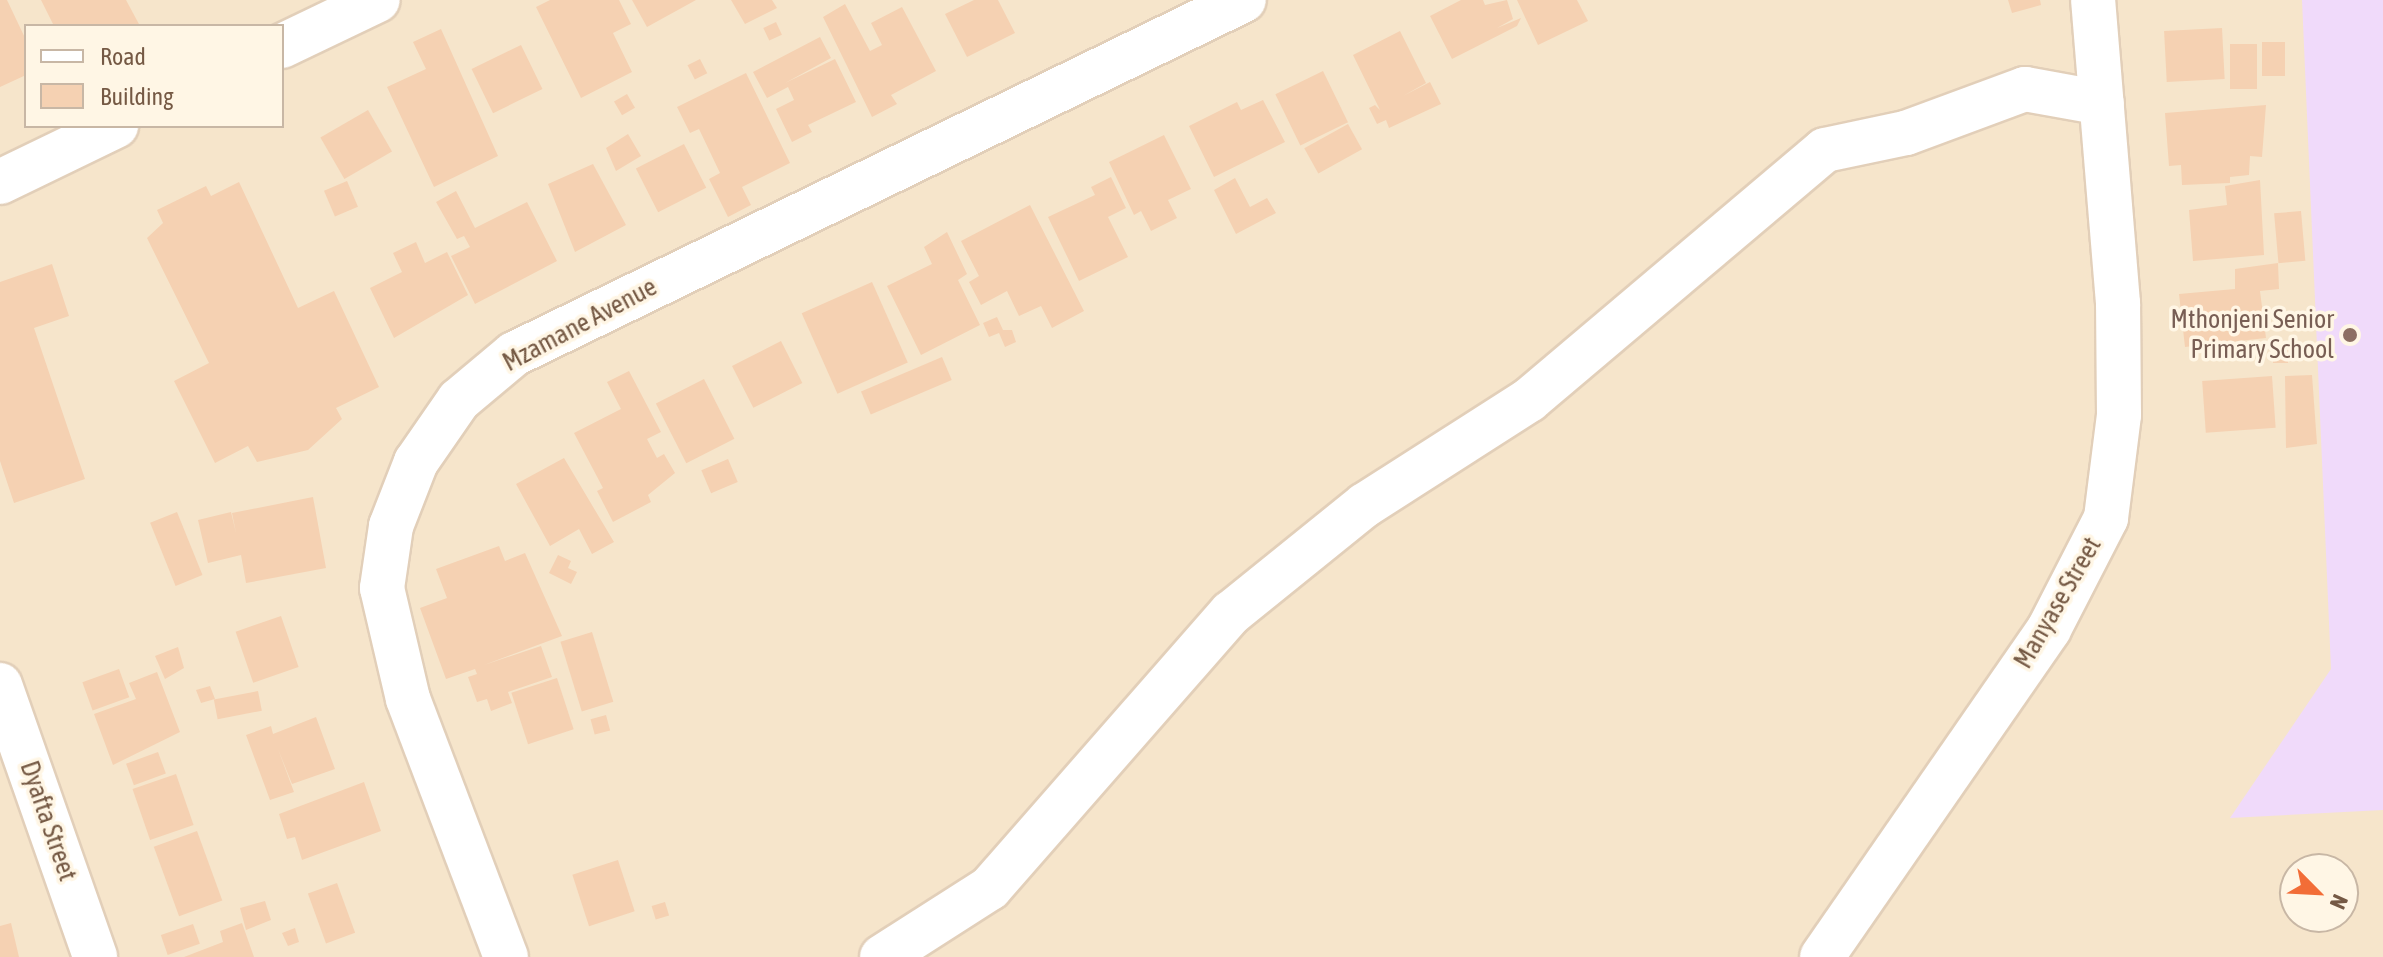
<!DOCTYPE html>
<html>
<head>
<meta charset="utf-8">
<style>
  body { margin:0 }
  #map { position:relative; width:2383px; height:957px; overflow:hidden; background:#fef3dd; font-family:"Asap Condensed",sans-serif }
  div>[style] { position:absolute }
  [style*='--x'] { left:calc(var(--x)*1px); top:calc(var(--y)*1px); width:calc(var(--w)*1px); rotate:calc(var(--a)*1deg) }
  .residential>* { inset:0; background:#f6e5cb }
  .education>* { inset:0; background:#f0dafa }
  .building>* { inset:0; background:#f5d1b2; transform-origin:0 0 }
  .roads { filter:drop-shadow(2px 0 #e2cfb9) drop-shadow(-2px 0 #e2cfb9) drop-shadow(0 2px #e2cfb9) drop-shadow(0 -2px #e2cfb9) }
  .minor>* { height:44px; margin:-22px; padding:0 22px; transform-origin:22px; border-radius:22px; background:#fff }
  .dots>* { width:22px; height:22px; translate:-50% -50%; box-sizing:border-box; border:4px solid #fff6e5; border-radius:50% }
  span { translate:-50% -50%; white-space:nowrap; text-align:center; line-height:1.15; -webkit-text-stroke:7px #fff6e5; paint-order:stroke }
  .education-label { font-size:26px; color:#785e54 }
  .right { translate:-100% -50%; text-align:right }
  .street-label { font-size:26px; color:#755944 }
  .legend { position:absolute; left:24px; top:24px; width:260px; height:104px; box-sizing:border-box; background:#fff6e5; border:2px solid #c8b7a5; margin:0; padding:10px 14px; list-style:none; font-size:24px; color:#755944 }
  .legend li { display:flex; align-items:center; gap:16px; height:40px }
  .legend b { width:40px; border:2px solid #c8b7a5 }
  .north { position:absolute; left:2279px; top:853px; width:80px; height:80px; box-sizing:border-box; background:#fff6e5; border:2px solid #c8b7a5; border-radius:50%; rotate:114deg; font-size:22px; font-weight:700; line-height:32px; text-align:center; color:#755944 }
  .north::after { content:''; display:block; margin:auto; width:28px; height:36px; background:#f26d37; clip-path:polygon(50% 0,100% 100%,50% 72%,0 100%) }
</style>
</head>
<body>
<div id="map">
  <div class="residential">
    <div style="clip-path:polygon(evenodd,0 0,2383px 0,2383px 957px,0 957px,0 0,26px 26px,282px 26px,282px 126px,26px 126px,26px 26px,0 0,2295px 869px,2343px 869px,2343px 917px,2295px 917px,2295px 869px)"></div>
  </div>
  <div class="education">
    <div style="clip-path:polygon(2302px 0,2383px 0,2383px 810px,2230px 818px,2331px 669px)"></div>
  </div>
  <div class="building">
    <div style="clip-path:polygon(0 0,7px 0,26px 40px,26px 75px,0 87px)"></div>
    <div style="clip-path:polygon(41px 0,126px 0,140px 26px,54px 26px)"></div>
    <div style="clip-path:polygon(550px 0,619px 0,631px 24px,613px 33px,632px 72px,581px 98px,536px 7px)"></div>
    <div style="clip-path:polygon(632px 0,696px 0,647px 27px)"></div>
    <div style="clip-path:polygon(731px 0,772px 0,777px 8px,745px 24px)"></div>
    <div style="clip-path:polygon(974px 0,998px 0,1015px 33px,967px 57px,945px 14px)"></div>
    <div style="clip-path:polygon(1461px 0,1483px 0,1485px 5px,1507px 0,1513px 19px,1497px 28px,1521px 18px,1517px 26px,1452px 59px,1430px 16px)"></div>
    <div style="clip-path:polygon(1517px 0,1577px 0,1588px 21px,1538px 45px)"></div>
    <div style="clip-path:polygon(2008px 0,2040px 0,2041px 5px,2012px 13px)"></div>
    <div style="clip-path:polygon(845px 4px,870px 51px,882px 45px,871px 23px,902px 7px,936px 71px,891px 95px,897px 104px,872px 117px,823px 17px)"></div>
    <div style="left:776px;top:22px;width:14px;height:14px;rotate:65deg"></div>
    <div style="left:2222px;top:28px;width:51px;height:58px;rotate:87deg"></div>
    <div style="clip-path:polygon(441px 29px,498px 156px,434px 187px,387px 87px,426px 69px,413px 42px)"></div>
    <div style="clip-path:polygon(1400px 31px,1426px 83px,1403px 96px,1430px 82px,1441px 104px,1389px 128px,1386px 120px,1377px 124px,1369px 108px,1375px 105px,1380px 110px,1353px 55px)"></div>
    <div style="clip-path:polygon(820px 37px,831px 58px,785px 83px,835px 59px,856px 102px,808px 125px,812px 132px,792px 142px,776px 109px,794px 100px,788px 87px,767px 98px,753px 72px)"></div>
    <div style="left:2262px;top:42px;width:23px;height:34px"></div>
    <div style="left:2230px;top:44px;width:27px;height:45px"></div>
    <div style="left:521px;top:45px;width:49px;height:55px;rotate:64deg"></div>
    <div style="left:700px;top:59px;width:16px;height:14px;rotate:63deg"></div>
    <div style="left:1323px;top:71px;width:57px;height:53px;rotate:64deg"></div>
    <div style="clip-path:polygon(746px 73px,790px 163px,742px 187px,751px 205px,728px 217px,709px 179px,720px 173px,699px 129px,690px 133px,677px 107px)"></div>
    <div style="left:627px;top:94px;width:16px;height:15px;rotate:60deg"></div>
    <div style="clip-path:polygon(1263px 100px,1285px 142px,1214px 177px,1189px 126px,1237px 102px,1241px 110px)"></div>
    <div style="clip-path:polygon(2266px 105px,2262px 157px,2250px 156px,2249px 175px,2230px 177px,2230px 183px,2182px 185px,2181px 165px,2169px 166px,2165px 113px)"></div>
    <div style="left:368px;top:110px;width:48px;height:55px;rotate:60deg"></div>
    <div style="left:1348px;top:124px;width:29px;height:50px;rotate:61deg"></div>
    <div style="clip-path:polygon(628px 134px,641px 156px,616px 171px,606px 148px)"></div>
    <div style="clip-path:polygon(1164px 135px,1191px 189px,1168px 200px,1177px 218px,1151px 231px,1141px 211px,1134px 215px,1109px 162px)"></div>
    <div style="left:684px;top:144px;width:49px;height:54px;rotate:63deg"></div>
    <div style="clip-path:polygon(593px 164px,626px 225px,575px 252px,548px 184px)"></div>
    <div style="clip-path:polygon(1111px 177px,1126px 208px,1108px 217px,1128px 257px,1079px 281px,1048px 217px,1095px 195px,1091px 187px)"></div>
    <div style="clip-path:polygon(1235px 178px,1250px 207px,1267px 198px,1276px 213px,1236px 234px,1214px 190px)"></div>
    <div style="clip-path:polygon(2260px 180px,2264px 255px,2193px 261px,2189px 210px,2227px 205px,2225px 186px)"></div>
    <div style="left:347px;top:181px;width:28px;height:25px;rotate:67deg"></div>
    <div style="clip-path:polygon(239px 182px,298px 308px,334px 291px,379px 387px,336px 408px,342px 419px,308px 450px,257px 462px,248px 446px,215px 463px,174px 381px,209px 363px,147px 238px,163px 223px,157px 210px,206px 186px,211px 196px)"></div>
    <div style="clip-path:polygon(456px 191px,475px 228px,527px 202px,557px 261px,475px 304px,451px 256px,470px 247px,464px 236px,457px 239px,436px 202px)"></div>
    <div style="clip-path:polygon(1030px 205px,1084px 311px,1052px 328px,1041px 306px,1019px 316px,1007px 291px,981px 305px,969px 282px,979px 276px,961px 241px)"></div>
    <div style="left:2301px;top:211px;width:50px;height:27px;rotate:85deg"></div>
    <div style="clip-path:polygon(947px 232px,967px 274px,958px 280px,980px 325px,921px 355px,887px 286px,932px 264px,924px 247px)"></div>
    <div style="clip-path:polygon(416px 242px,425px 263px,447px 252px,468px 295px,394px 338px,370px 288px,402px 272px,393px 253px)"></div>
    <div style="clip-path:polygon(2278px 263px,2279px 289px,2260px 291px,2266px 338px,2185px 347px,2179px 294px,2235px 289px,2235px 269px)"></div>
    <div style="clip-path:polygon(52px 264px,69px 316px,34px 328px,85px 479px,14px 503px,0 461px,0 282px)"></div>
    <div style="left:872px;top:282px;width:88px;height:77px;rotate:66deg"></div>
    <div style="clip-path:polygon(997px 317px,1003px 330px,1012px 330px,1016px 342px,1005px 347px,999px 333px,989px 337px,983px 323px)"></div>
    <div style="left:781px;top:341px;width:47px;height:55px;rotate:63deg"></div>
    <div style="left:2273px;top:348px;width:15px;height:15px"></div>
    <div style="left:942px;top:357px;width:25px;height:88px;rotate:67deg"></div>
    <div style="clip-path:polygon(629px 371px,661px 432px,647px 439px,657px 458px,664px 454px,675px 473px,648px 495px,651px 502px,613px 522px,597px 491px,603px 488px,574px 433px,621px 409px,607px 382px)"></div>
    <div style="clip-path:polygon(2312px 375px,2317px 444px,2286px 448px,2285px 376px)"></div>
    <div style="left:2272px;top:376px;width:52px;height:70px;rotate:86deg"></div>
    <div style="left:704px;top:379px;width:67px;height:54px;rotate:63deg"></div>
    <div style="clip-path:polygon(564px 458px,614px 542px,592px 554px,579px 529px,550px 546px,516px 484px)"></div>
    <div style="left:728px;top:459px;width:25px;height:29px;rotate:67deg"></div>
    <div style="clip-path:polygon(313px 497px,326px 568px,246px 583px,241px 555px,208px 563px,198px 520px,231px 512px,236px 533px,232px 513px)"></div>
    <div style="left:177px;top:512px;width:68px;height:29px;rotate:68deg"></div>
    <div style="clip-path:polygon(499px 546px,505px 561px,525px 553px,562px 636px,484px 665px,541px 646px,552px 677px,508px 692px,512px 703px,491px 711px,487px 699px,477px 702px,468px 677px,477px 674px,475px 669px,446px 679px,420px 608px,447px 598px,436px 569px)"></div>
    <div style="clip-path:polygon(558px 555px,571px 561px,568px 568px,577px 572px,571px 584px,549px 573px)"></div>
    <div style="left:281px;top:616px;width:54px;height:48px;rotate:71deg"></div>
    <div style="left:592px;top:632px;width:73px;height:33px;rotate:73deg"></div>
    <div style="clip-path:polygon(178px 647px,184px 668px,165px 679px,155px 656px)"></div>
    <div style="left:119px;top:669px;width:30px;height:39px;rotate:70deg"></div>
    <div style="clip-path:polygon(157px 672px,180px 732px,113px 765px,94px 714px,136px 699px,129px 683px)"></div>
    <div style="left:557px;top:678px;width:54px;height:48px;rotate:72deg"></div>
    <div style="clip-path:polygon(210px 686px,215px 699px,201px 703px,196px 690px)"></div>
    <div style="left:258px;top:691px;width:20px;height:45px;rotate:79deg"></div>
    <div style="left:606px;top:715px;width:16px;height:16px;rotate:75deg"></div>
    <div style="clip-path:polygon(316px 717px,335px 769px,292px 784px,278px 749px,294px 792px,270px 800px,246px 735px,271px 726px,273px 734px)"></div>
    <div style="left:158px;top:752px;width:23px;height:34px;rotate:70deg"></div>
    <div style="left:176px;top:774px;width:54px;height:46px;rotate:71deg"></div>
    <div style="clip-path:polygon(364px 782px,381px 831px,302px 860px,295px 837px,287px 839px,279px 814px)"></div>
    <div style="left:197px;top:831px;width:74px;height:46px;rotate:70deg"></div>
    <div style="left:618px;top:860px;width:54px;height:48px;rotate:72deg"></div>
    <div style="left:337px;top:883px;width:53px;height:31px;rotate:70deg"></div>
    <div style="clip-path:polygon(265px 901px,271px 920px,246px 930px,240px 908px)"></div>
    <div style="left:665px;top:902px;width:14px;height:14px;rotate:73deg"></div>
    <div style="clip-path:polygon(11px 923px,19px 957px,0 957px,0 926px)"></div>
    <div style="clip-path:polygon(242px 923px,254px 957px,184px 957px,223px 942px,220px 931px)"></div>
    <div style="left:193px;top:924px;width:21px;height:34px;rotate:71deg"></div>
    <div style="clip-path:polygon(295px 928px,299px 942px,288px 946px,282px 933px)"></div>
  </div>
  <div class="roads">
    <div class="minor">
      <div style="--x:282;--y:46;--w:106;--a:-25.6"></div>
      <div style="--x:0;--y:182;--w:129;--a:-25.8"></div>
      <div style="--x:0;--y:685;--w:288;--a:70.7"></div>
      <div style="--x:506;--y:957;--w:276;--a:-110.8"></div>
      <div style="--x:408;--y:699;--w:114;--a:-103.2"></div>
      <div style="--x:382;--y:588;--w:63;--a:-81.7"></div>
      <div style="--x:391;--y:526;--w:69;--a:-68.7"></div>
      <div style="--x:416;--y:462;--w:75;--a:-55.3"></div>
      <div style="--x:459;--y:400;--w:72;--a:-39.9"></div>
      <div style="--x:514;--y:354;--w:811;--a:-25.87"></div>
      <div style="--x:882;--y:957;--w:128;--a:-32.6"></div>
      <div style="--x:990;--y:888;--w:366;--a:-48.8"></div>
      <div style="--x:1231;--y:613;--w:172;--a:-38.9"></div>
      <div style="--x:1365;--y:505;--w:195;--a:-32.6"></div>
      <div style="--x:1529;--y:400;--w:387;--a:-40.2"></div>
      <div style="--x:1825;--y:150;--w:83;--a:-11.9"></div>
      <div style="--x:1906;--y:133;--w:127;--a:-20.3"></div>
      <div style="--x:2025;--y:89;--w:78;--a:10.3"></div>
      <div style="--x:1822;--y:957;--w:399;--a:-55.3"></div>
      <div style="--x:2049;--y:629;--w:125;--a:-62.8"></div>
      <div style="--x:2106;--y:518;--w:104;--a:-82.8"></div>
      <div style="--x:2119;--y:415;--w:112;--a:-90.5"></div>
      <div style="--x:2118;--y:303;--w:304;--a:-94.7"></div>
    </div>
  </div>
  <div class="dots">
    <div style="left:2350px;top:335px;background:#8d6e63"></div>
  </div>
  <div class="education-label">
    <span class="right" style="left:2334px;top:335px">Mthonjeni Senior<br>Primary School</span>
  </div>
  <div class="street-label">
    <span style="left:580px;top:325px;rotate:-28deg">Mzamane Avenue</span>
    <span style="left:2058px;top:603px;rotate:-60deg">Manyase Street</span>
    <span style="left:48px;top:821px;rotate:71deg">Dyafta Street</span>
  </div>
  <ul class="legend">
  <li><b style="height:10px;background:#fff"></b>Road</li>
  <li><b style="height:22px;background:#f5d1b2"></b>Building</li>
  </ul>
  <div class="north">N</div>
</div>
</body>
</html>
